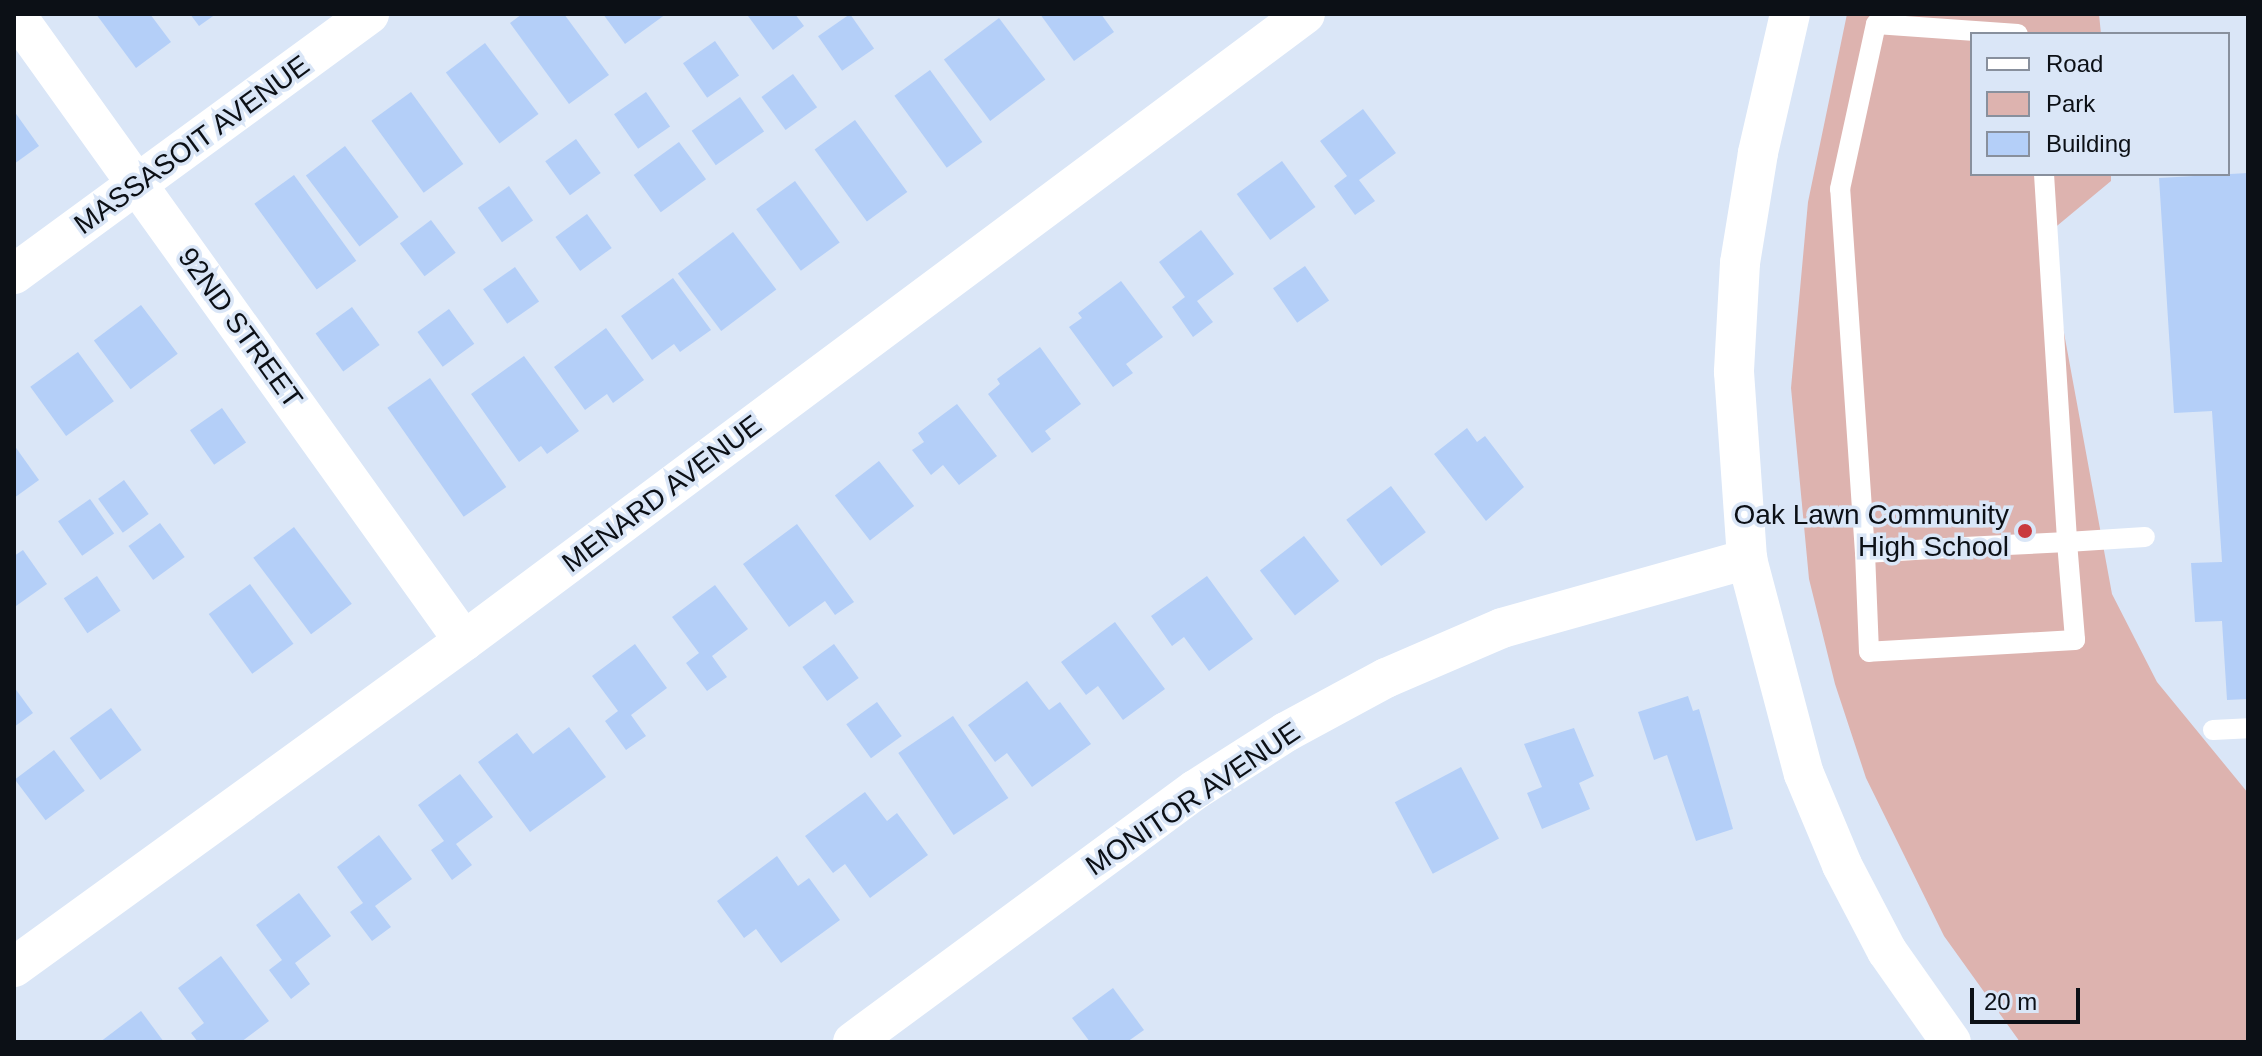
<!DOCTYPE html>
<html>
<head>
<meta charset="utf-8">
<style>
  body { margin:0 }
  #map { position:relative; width:2262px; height:1056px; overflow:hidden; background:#dae6f7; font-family:Helvetica,sans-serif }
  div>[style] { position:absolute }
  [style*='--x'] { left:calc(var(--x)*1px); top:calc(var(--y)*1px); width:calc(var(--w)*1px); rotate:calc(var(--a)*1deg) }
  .green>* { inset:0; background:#ddb3af }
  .building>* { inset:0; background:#b4cff8; transform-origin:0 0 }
  .lane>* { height:20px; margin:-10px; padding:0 10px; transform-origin:10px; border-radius:10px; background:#fff }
  .street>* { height:40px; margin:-20px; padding:0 20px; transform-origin:20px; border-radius:20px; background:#fff }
  .dots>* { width:22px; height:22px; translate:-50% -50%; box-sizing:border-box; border:4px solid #dae6f7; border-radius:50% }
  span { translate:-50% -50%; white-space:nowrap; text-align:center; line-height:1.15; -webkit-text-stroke:7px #dae6f7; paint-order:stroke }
  .street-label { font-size:28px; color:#0c1016 }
  .poi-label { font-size:28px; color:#0c1016 }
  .right { translate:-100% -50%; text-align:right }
  .frame { position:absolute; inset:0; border:16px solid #0c1016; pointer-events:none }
  .legend { position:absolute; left:1970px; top:32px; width:260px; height:144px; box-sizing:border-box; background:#dae6f7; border:2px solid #88909d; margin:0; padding:10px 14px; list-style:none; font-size:24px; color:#0c1016 }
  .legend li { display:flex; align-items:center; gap:16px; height:40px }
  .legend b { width:40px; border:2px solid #88909d }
  .scale { position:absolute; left:1970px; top:988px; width:110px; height:36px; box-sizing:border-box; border:4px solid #0c1016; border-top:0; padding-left:10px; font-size:24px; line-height:28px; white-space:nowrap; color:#0c1016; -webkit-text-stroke:6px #dae6f7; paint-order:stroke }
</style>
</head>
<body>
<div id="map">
  <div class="green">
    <div style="clip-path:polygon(1847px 14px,2099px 14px,2101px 34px,1972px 34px,1972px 174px,2111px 174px,2111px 181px,2046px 235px,2112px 594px,2157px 682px,2248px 793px,2248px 1042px,2020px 1042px,1944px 936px,1866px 778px,1835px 684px,1809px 579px,1791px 388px,1808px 202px)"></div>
  </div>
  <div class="building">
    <div style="clip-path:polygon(96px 14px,150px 14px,171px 42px,136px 68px)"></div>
    <div style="clip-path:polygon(190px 14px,216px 14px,199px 26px)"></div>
    <div style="clip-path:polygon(522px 14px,564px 14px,609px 75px,569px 104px,510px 23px)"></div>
    <div style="clip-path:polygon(603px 14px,666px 14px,625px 44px)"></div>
    <div style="clip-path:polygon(795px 14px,804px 26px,773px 50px,748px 16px)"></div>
    <div style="left:850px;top:14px;width:42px;height:39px;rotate:55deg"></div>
    <div style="clip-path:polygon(1040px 14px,1101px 14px,1114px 32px,1074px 61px)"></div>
    <div style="left:999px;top:18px;width:77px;height:69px;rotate:53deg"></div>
    <div style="left:715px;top:41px;width:42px;height:39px;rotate:55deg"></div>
    <div style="left:485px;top:43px;width:89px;height:49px;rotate:53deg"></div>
    <div style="left:930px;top:70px;width:89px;height:44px;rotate:54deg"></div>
    <div style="left:793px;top:74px;width:41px;height:39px;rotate:54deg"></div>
    <div style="left:411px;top:92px;width:89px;height:49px;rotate:54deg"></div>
    <div style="left:646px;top:92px;width:42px;height:39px;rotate:55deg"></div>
    <div style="left:740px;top:97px;width:42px;height:59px;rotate:55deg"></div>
    <div style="clip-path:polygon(1363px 109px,1396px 153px,1359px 180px,1375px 201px,1355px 215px,1334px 186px,1347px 176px,1320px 141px)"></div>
    <div style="clip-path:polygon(14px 111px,39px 146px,14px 164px)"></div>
    <div style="left:855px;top:120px;width:89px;height:50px;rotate:54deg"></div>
    <div style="left:576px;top:139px;width:42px;height:38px;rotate:54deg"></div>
    <div style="left:679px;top:142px;width:46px;height:56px;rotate:54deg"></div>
    <div style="left:345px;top:146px;width:89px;height:49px;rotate:53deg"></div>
    <div style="left:1282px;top:161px;width:57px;height:56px;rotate:54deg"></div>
    <div style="clip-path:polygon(2248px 173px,2248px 699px,2227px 700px,2222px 621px,2195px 622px,2191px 563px,2222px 562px,2212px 411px,2174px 413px,2159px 178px)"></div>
    <div style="left:294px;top:175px;width:106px;height:49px;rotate:54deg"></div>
    <div style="left:795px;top:181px;width:76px;height:48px;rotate:54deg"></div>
    <div style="left:509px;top:186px;width:42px;height:38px;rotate:55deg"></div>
    <div style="left:587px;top:214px;width:42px;height:39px;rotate:54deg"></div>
    <div style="left:431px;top:220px;width:41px;height:39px;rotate:53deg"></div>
    <div style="clip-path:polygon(1201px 230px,1234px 274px,1197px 301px,1213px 322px,1193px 337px,1172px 307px,1185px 297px,1159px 262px)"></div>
    <div style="left:733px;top:232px;width:72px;height:69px;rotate:53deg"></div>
    <div style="left:1305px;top:266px;width:42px;height:39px;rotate:55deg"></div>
    <div style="left:515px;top:267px;width:42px;height:39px;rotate:55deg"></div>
    <div style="clip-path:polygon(673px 278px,711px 330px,680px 352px,674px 344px,652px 360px,621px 316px)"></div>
    <div style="clip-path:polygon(1121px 281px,1163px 337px,1126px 364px,1133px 373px,1113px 387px,1069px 327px,1082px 318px,1078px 313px)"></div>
    <div style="left:141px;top:305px;width:61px;height:59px;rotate:53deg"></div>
    <div style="left:352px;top:307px;width:47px;height:45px;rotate:54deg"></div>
    <div style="left:449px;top:309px;width:43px;height:39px;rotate:54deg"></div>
    <div style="clip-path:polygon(606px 328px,644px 380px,613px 403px,607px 394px,585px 410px,554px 367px)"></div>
    <div style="clip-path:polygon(1040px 347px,1081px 404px,1045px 431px,1051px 439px,1032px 453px,988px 394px,1000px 384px,997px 379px)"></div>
    <div style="left:78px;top:352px;width:61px;height:59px;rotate:54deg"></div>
    <div style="clip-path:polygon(524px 356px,579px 431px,547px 454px,541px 446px,519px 462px,471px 394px)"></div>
    <div style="left:430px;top:378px;width:133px;height:52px;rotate:55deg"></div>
    <div style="clip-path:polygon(957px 404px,997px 456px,959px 485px,943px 465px,931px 475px,912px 450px,924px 442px,918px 433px)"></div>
    <div style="left:222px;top:408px;width:42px;height:39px;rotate:55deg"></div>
    <div style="clip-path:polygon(1467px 428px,1477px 442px,1485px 436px,1524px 487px,1486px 521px,1434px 454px)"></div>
    <div style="clip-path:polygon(14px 445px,39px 480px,14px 498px)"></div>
    <div style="left:879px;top:461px;width:57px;height:56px;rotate:52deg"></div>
    <div style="left:124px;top:480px;width:42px;height:32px;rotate:54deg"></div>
    <div style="left:1391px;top:486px;width:58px;height:56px;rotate:53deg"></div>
    <div style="left:90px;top:499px;width:42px;height:39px;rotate:55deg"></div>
    <div style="left:160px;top:523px;width:42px;height:39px;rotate:54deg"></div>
    <div style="clip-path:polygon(797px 524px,854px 602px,835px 615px,825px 601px,789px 627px,743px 564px)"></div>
    <div style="left:294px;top:527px;width:96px;height:51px;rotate:53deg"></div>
    <div style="left:1304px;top:536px;width:57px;height:56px;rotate:52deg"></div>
    <div style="clip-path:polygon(23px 550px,47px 584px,16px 606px,14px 556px)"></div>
    <div style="left:97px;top:576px;width:42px;height:40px;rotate:56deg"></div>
    <div style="clip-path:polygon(1207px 576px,1253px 639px,1209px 671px,1184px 637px,1172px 646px,1151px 616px)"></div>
    <div style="left:250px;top:584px;width:74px;height:51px;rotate:54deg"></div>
    <div style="clip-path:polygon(715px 585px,748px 629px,712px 656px,727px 677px,707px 691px,686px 663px,699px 653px,672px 617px)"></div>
    <div style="clip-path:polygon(1115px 622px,1165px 689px,1123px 720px,1098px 686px,1086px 695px,1061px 662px)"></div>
    <div style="clip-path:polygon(635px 644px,667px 688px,631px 715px,646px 736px,626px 750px,605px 721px,618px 711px,592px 676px)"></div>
    <div style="left:834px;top:644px;width:42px;height:39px;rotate:54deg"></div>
    <div style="clip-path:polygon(1027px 681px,1049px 710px,1060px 702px,1091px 744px,1032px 787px,1007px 753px,995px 762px,968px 725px)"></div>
    <div style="clip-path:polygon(14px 687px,33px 713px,14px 727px)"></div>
    <div style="clip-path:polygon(1688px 696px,1693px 711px,1699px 709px,1733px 829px,1696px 841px,1667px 755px,1654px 760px,1638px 712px)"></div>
    <div style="left:877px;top:702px;width:42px;height:38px;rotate:54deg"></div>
    <div style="left:111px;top:708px;width:52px;height:51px;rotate:54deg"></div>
    <div style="left:953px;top:716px;width:99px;height:66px;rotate:56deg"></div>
    <div style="clip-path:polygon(569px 727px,606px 777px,530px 832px,478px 762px,517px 733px,533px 754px)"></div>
    <div style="clip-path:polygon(1574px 728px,1594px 776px,1579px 783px,1590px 809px,1542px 829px,1527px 793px,1542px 787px,1524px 744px)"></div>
    <div style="left:54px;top:750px;width:51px;height:49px;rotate:53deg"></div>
    <div style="left:1461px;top:767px;width:81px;height:75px;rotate:62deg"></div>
    <div style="clip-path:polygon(460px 774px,493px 817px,456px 844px,472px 865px,452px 880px,431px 850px,444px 841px,418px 805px)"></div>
    <div style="clip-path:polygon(865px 792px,887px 821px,897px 813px,928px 855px,870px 898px,845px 864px,833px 873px,805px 836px)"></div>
    <div style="clip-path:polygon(379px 835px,412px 879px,375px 906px,391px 927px,372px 941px,350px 912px,363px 903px,337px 867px)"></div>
    <div style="clip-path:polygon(777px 856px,798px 886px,809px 878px,840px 920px,781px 963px,756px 929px,744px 938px,717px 901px)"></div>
    <div style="clip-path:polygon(299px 893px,331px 936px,295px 963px,310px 984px,291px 999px,269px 970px,282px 960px,256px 925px)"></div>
    <div style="clip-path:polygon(221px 956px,269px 1021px,241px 1042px,198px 1042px,191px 1033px,204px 1023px,178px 988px)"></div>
    <div style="clip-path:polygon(1113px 988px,1144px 1030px,1127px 1042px,1090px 1042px,1072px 1018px)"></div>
    <div style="clip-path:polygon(141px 1011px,164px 1042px,100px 1042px)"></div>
  </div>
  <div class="lane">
    <div style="--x:2044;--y:174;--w:369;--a:86.4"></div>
    <div style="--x:2067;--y:542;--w:98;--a:85.3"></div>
    <div style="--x:2075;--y:640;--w:206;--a:176.7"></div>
    <div style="--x:1869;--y:652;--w:99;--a:-92.3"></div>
    <div style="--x:1865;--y:553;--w:100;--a:-3.4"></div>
    <div style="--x:1965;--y:547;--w:102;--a:-2.8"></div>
    <div style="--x:2067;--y:542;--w:78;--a:-3.7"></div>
    <div style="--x:1865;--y:553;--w:365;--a:-93.9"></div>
    <div style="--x:1840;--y:189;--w:169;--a:-77.7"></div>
    <div style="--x:1876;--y:24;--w:142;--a:4"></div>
    <div style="--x:2213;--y:730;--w:35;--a:-3"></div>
  </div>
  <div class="street">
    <div style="--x:15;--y:14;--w:771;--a:54.39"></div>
    <div style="--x:1790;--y:14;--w:143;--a:103"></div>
    <div style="--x:1758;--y:153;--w:111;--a:99.3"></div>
    <div style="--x:1740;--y:263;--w:109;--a:93.2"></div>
    <div style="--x:1734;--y:372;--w:187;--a:86"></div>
    <div style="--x:1747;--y:559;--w:222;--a:75.2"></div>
    <div style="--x:1804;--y:774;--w:99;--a:67.3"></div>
    <div style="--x:1842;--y:865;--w:97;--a:62.4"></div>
    <div style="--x:1887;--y:951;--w:111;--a:54.9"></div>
    <div style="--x:14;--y:274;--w:440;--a:-36.2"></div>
    <div style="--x:14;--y:967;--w:556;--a:-35.92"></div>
    <div style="--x:464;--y:641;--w:1049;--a:-36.71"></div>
    <div style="--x:853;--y:1042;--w:425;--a:-36.4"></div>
    <div style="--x:1195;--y:790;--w:108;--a:-32.5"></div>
    <div style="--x:1286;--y:732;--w:114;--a:-28.4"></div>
    <div style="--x:1386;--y:678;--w:126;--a:-23.3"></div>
    <div style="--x:1502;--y:628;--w:255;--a:-15.7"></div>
  </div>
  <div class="dots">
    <div style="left:2025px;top:531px;background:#c9393e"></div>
  </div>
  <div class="street-label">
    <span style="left:192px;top:145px;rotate:-36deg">MASSASOIT AVENUE</span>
    <span style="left:240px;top:328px;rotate:54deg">92ND STREET</span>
    <span style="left:662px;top:494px;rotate:-37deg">MENARD AVENUE</span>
    <span style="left:1193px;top:799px;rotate:-34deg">MONITOR AVENUE</span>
  </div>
  <div class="poi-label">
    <span class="right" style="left:2009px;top:531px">Oak Lawn Community<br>High School</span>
  </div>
  <div class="frame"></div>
  <ul class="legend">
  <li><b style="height:10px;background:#fff"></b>Road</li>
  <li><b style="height:22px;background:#ddb3af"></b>Park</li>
  <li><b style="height:22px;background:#b4cff8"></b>Building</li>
  </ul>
  <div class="scale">20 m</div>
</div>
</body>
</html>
